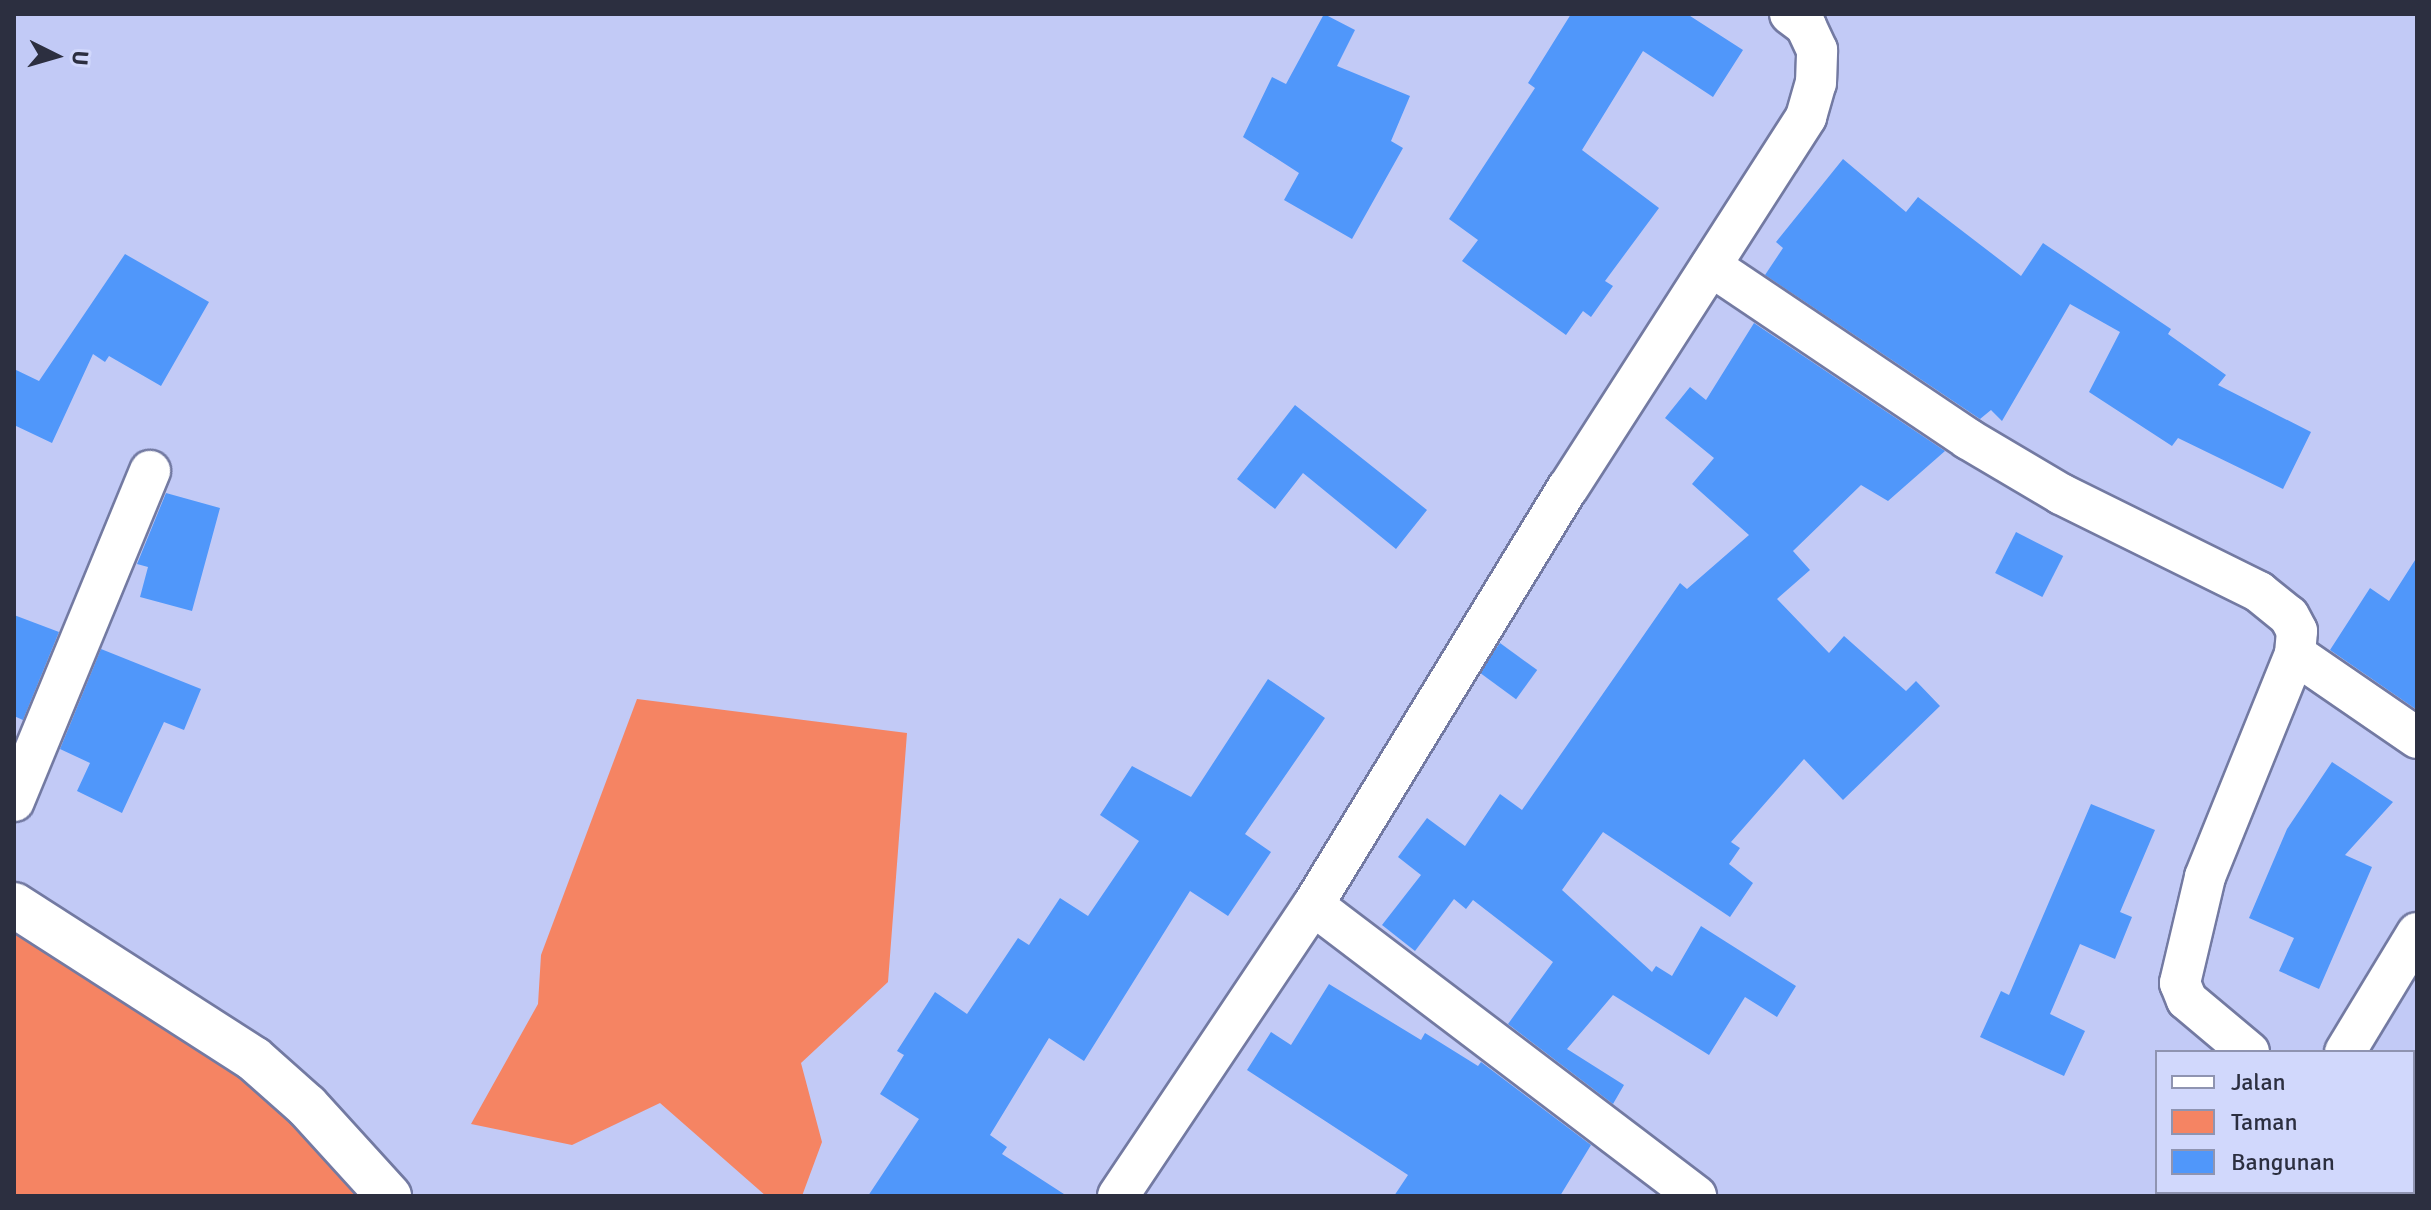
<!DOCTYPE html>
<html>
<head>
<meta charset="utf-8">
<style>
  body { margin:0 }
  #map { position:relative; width:2431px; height:1210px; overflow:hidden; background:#c2caf6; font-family:Signika,sans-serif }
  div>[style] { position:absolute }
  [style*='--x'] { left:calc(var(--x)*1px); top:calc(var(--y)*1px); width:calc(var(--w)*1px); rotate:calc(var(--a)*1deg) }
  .green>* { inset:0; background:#f58463 }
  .building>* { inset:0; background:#5097fa; transform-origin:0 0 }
  .roads { filter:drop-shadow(2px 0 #737aa2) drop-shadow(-2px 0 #737aa2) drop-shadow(0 2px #737aa2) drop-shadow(0 -2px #737aa2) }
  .street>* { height:40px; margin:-20px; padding:0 20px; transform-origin:20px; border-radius:20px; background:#fff }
  .secondary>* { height:44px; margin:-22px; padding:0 22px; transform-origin:22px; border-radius:22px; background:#fff }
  span { translate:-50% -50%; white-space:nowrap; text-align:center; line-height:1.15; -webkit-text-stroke:6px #d1d8fc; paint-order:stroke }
  .frame { position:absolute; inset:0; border:16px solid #2c2f40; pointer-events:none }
  .legend { position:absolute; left:2155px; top:1050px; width:260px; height:144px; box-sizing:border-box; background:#d1d8fc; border:2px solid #8f94b1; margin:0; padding:10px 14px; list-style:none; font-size:24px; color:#2c2f40 }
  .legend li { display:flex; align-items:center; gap:16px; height:40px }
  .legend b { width:40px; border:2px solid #8f94b1 }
  .north { position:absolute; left:16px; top:16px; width:80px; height:80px; -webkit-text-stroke:6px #d1d8fc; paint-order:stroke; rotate:95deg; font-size:22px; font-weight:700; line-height:32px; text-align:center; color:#2c2f40 }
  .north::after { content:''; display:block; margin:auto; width:28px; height:36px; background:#2c2f40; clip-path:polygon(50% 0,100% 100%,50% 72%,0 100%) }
</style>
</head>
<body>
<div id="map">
  <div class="green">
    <div style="clip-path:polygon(637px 699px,907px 733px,888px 982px,801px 1063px,822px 1142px,802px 1196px,766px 1196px,660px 1103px,572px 1145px,471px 1124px,538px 1004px,541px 955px)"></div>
    <div style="clip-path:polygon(14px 889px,263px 1075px,376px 1196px,14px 1196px)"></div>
  </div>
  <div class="building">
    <div style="clip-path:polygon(1324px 14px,1355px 30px,1337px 66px,1410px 96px,1391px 141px,1403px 148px,1352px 239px,1284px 200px,1299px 173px,1243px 137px,1272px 77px,1286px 84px)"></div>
    <div style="clip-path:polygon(1571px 14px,1687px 14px,1743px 50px,1713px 97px,1643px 51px,1582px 150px,1659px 208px,1605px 281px,1613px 286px,1591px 317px,1583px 311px,1566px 335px,1462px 261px,1478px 240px,1449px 219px,1535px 88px,1528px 83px)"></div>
    <div style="clip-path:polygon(1843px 159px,1906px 212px,1918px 197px,2021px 276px,2043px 243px,2171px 329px,2168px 334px,2226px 375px,2218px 385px,2311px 432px,2283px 489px,2178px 438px,2172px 446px,2089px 392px,2120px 332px,2070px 304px,2002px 421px,1991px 410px,1980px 419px,1765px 275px,1783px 248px,1776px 242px)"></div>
    <div style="clip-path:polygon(125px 254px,209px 302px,161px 386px,109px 356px,105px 362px,93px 354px,52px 443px,14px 425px,14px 369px,39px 381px)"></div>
    <div style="clip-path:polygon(1754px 323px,1945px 451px,1888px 501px,1861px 485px,1793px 551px,1810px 570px,1777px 599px,1829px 653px,1844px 636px,1906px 691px,1916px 681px,1940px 706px,1843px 800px,1804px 759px,1731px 842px,1740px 848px,1729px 864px,1753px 883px,1730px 917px,1603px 832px,1562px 890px,1652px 972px,1656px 966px,1672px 976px,1701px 926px,1796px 986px,1777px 1017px,1745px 997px,1709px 1055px,1613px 995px,1567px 1049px,1624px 1085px,1613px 1104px,1508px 1024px,1553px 962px,1473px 900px,1466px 909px,1454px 899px,1415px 951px,1382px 925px,1421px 875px,1398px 857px,1427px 818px,1465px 846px,1500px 794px,1522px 810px,1680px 583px,1687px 589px,1749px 535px,1692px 484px,1714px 458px,1665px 418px,1690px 387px,1706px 400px)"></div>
    <div style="clip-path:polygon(1295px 405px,1427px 510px,1396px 549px,1303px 473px,1275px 509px,1237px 479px)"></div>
    <div style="clip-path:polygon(166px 493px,220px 508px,192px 611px,140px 597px,148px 567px,137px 564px)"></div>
    <div style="left:2016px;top:532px;width:53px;height:46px;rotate:27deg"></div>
    <div style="clip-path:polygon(2417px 557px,2417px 710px,2330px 650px,2370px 588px,2389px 601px)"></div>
    <div style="clip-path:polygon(14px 615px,59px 632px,23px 720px,14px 716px)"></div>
    <div style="left:1500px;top:643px;width:46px;height:36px;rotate:36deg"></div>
    <div style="clip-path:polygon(101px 649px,201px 689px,184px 730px,164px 722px,122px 813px,77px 791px,90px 763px,60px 749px)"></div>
    <div style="clip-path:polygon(1268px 679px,1325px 718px,1245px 834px,1271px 852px,1228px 916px,1190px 891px,1084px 1061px,1049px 1038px,990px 1135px,1007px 1147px,1002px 1154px,1067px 1196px,868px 1196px,919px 1119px,880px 1094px,904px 1055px,897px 1051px,935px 992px,967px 1014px,1018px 938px,1029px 945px,1060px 898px,1088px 916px,1139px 841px,1100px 815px,1132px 766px,1191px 797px)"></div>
    <div style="clip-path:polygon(2332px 762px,2393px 802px,2345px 855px,2372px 867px,2319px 989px,2279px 971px,2294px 938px,2249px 918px,2287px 829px)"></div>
    <div style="clip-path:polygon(2091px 804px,2155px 830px,2120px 912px,2132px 917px,2115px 959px,2080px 944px,2050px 1014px,2085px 1031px,2064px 1076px,1980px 1037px,2001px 991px,2009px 995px)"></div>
    <div style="clip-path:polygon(1329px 984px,1421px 1040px,1425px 1033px,1478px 1066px,1481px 1062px,1591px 1145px,1560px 1196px,1394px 1196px,1408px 1175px,1247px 1070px,1271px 1032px,1291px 1045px)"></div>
  </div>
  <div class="roads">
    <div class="street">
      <div style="--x:1711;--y:266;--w:310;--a:33.9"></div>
      <div style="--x:1968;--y:439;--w:108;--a:30.6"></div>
      <div style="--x:2061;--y:494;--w:221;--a:26.3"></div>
      <div style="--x:2259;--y:592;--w:38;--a:39"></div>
      <div style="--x:2289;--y:616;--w:17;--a:62"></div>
      <div style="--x:2297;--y:631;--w:23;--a:95"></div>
      <div style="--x:2295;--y:654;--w:240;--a:112"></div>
      <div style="--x:2205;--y:877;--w:109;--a:103.3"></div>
      <div style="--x:2180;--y:983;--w:18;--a:68"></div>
      <div style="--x:2187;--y:1000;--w:81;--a:40"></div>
      <div style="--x:2295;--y:654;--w:148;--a:34.5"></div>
      <div style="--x:14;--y:801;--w:357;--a:-67.6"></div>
      <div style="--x:1313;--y:905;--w:481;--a:37.2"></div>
      <div style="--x:2345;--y:1052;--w:139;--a:-58.8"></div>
      <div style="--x:2402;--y:1192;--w:6;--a:45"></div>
      <div style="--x:1118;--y:1196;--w:350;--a:-56.2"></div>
      <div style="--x:1313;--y:905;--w:489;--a:-58.6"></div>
      <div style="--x:1568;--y:488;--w:441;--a:-57.3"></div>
      <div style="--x:1806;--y:117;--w:35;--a:-74"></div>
      <div style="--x:1816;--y:83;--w:33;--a:-88"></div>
      <div style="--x:1817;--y:50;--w:26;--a:-115"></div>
      <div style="--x:1806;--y:26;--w:20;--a:-143"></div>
    </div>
    <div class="secondary">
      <div style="--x:14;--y:905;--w:285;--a:32.7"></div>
      <div style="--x:254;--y:1059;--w:71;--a:41.6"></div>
      <div style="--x:307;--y:1106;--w:122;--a:47.7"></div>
    </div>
  </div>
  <div class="frame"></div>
  <ul class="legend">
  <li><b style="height:10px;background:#fff"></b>Jalan</li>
  <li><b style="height:22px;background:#f58463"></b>Taman</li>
  <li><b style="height:22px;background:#5097fa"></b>Bangunan</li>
  </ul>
  <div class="north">U</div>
</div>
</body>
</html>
